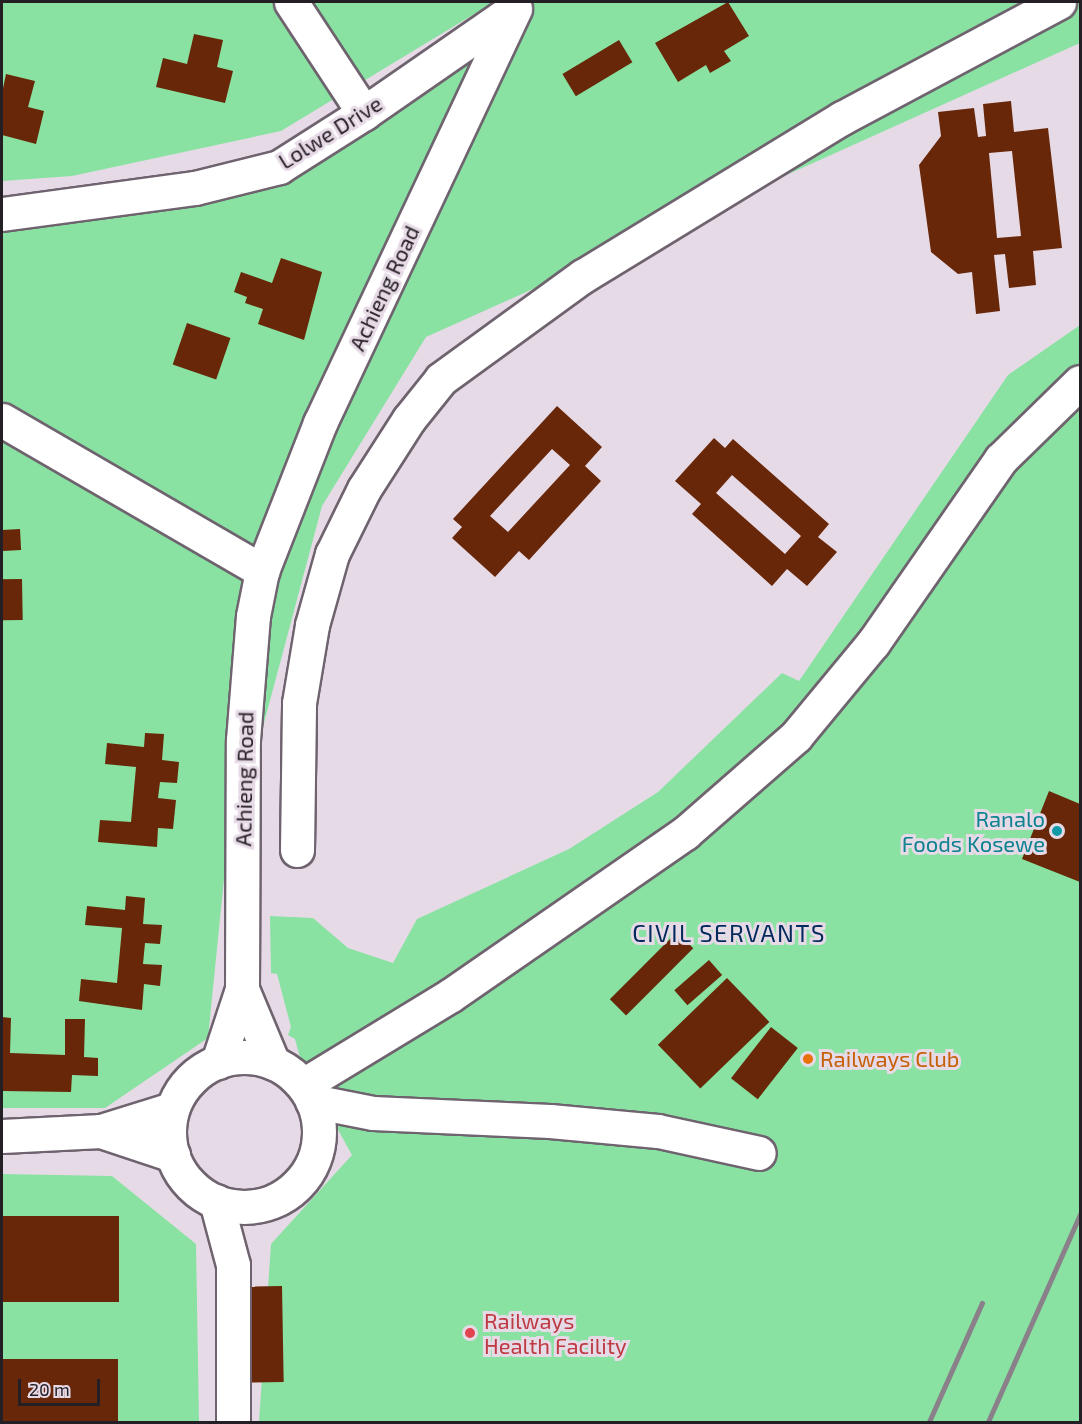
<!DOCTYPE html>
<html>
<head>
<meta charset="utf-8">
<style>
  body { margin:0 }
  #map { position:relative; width:1082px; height:1424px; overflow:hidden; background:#e7dae7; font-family:"Exo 2",sans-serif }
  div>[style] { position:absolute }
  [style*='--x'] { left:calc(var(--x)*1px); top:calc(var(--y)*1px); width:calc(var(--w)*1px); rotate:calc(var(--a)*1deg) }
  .green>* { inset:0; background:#89e2a2 }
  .building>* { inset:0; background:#682708; transform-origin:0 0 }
  .roads { filter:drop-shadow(2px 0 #6e636e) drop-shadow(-2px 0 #6e636e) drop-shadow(0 2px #6e636e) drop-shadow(0 -2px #6e636e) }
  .minor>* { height:33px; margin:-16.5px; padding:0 16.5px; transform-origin:16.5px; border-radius:16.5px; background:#fff }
  .minor>.ring { margin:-16.5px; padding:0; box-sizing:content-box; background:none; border:33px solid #fff; border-radius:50% }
  .rail>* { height:4.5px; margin:-2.25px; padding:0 2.25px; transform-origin:2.25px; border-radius:2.25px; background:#8a808a }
  .dots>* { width:16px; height:16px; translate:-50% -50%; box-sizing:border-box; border:3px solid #e7dae7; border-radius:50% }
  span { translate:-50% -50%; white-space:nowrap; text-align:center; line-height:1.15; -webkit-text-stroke:6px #e7dae7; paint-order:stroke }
  .street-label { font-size:22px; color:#241f24 }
  .culture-label { font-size:22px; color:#0d838f }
  .right { translate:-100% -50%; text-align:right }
  .food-label { font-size:22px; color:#c56008 }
  .left { translate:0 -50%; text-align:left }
  .health-label { font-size:22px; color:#be3a42 }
  .neighbourhood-label { font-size:24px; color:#02295b; letter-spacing:1.5px }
  .frame { position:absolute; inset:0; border:3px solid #241f24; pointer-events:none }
  .scale { position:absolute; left:18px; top:1379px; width:82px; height:27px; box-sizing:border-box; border:3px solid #241f24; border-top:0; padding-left:8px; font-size:18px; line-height:21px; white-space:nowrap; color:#241f24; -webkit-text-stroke:4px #e7dae7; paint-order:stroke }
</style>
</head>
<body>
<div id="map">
  <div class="green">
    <div style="clip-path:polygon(2px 2px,494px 2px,281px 131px,72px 176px,2px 181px)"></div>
    <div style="clip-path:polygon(524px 2px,1080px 2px,1080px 43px,426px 337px,322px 506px,225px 869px,208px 1038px,105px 1108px,2px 1108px,2px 217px,281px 177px)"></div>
    <div style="clip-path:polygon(1080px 325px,1080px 1422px,259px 1422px,271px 1244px,352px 1155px,302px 1065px,295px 1039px,288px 1035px,291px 1027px,277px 974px,271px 973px,270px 916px,313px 918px,348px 948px,393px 963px,417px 919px,569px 849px,658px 792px,782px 673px,799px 681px,1008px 375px)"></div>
    <div style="clip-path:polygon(2px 1174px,112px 1176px,196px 1244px,199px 1422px,2px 1422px)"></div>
  </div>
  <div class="building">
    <div style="clip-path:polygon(728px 2px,749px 36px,724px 51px,731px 61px,710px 73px,706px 65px,678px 82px,655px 43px)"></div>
    <div style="clip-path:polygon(194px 34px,223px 40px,217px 67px,233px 71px,225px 103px,156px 87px,163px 58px,187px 64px)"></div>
    <div style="left:619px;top:40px;width:26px;height:66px;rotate:59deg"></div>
    <div style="clip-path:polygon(6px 74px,35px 81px,28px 107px,44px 111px,36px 144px,2px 135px,2px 93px)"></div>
    <div style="clip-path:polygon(evenodd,1011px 101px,1014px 132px,1048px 128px,1062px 248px,1033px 251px,1036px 285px,1009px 288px,1005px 254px,994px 255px,1000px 311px,976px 314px,972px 272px,958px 274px,931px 252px,919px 165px,941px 136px,938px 112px,974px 108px,978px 137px,986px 136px,983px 104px,1011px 101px,1012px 151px,1021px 236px,997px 238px,989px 153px,1012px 151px)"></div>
    <div style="clip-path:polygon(281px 258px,322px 272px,304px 340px,258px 324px,263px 309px,245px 303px,247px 297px,234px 292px,241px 272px,272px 283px)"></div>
    <div style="left:187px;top:323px;width:46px;height:44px;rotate:19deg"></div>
    <div style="clip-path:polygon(evenodd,557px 406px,602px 447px,585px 466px,601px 481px,529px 560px,519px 551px,495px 577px,452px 538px,462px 527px,453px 519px,557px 406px,552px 449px,570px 465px,508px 532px,490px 516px,552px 449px)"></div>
    <div style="clip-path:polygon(evenodd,714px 438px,725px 448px,733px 439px,829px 524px,818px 537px,837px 552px,807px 586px,787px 569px,772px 586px,692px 514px,701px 504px,675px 481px,714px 438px,732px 475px,801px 536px,785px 554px,716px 493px,732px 475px)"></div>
    <div style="left:20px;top:529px;width:21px;height:18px;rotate:87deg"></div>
    <div style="left:22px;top:579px;width:41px;height:20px;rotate:89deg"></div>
    <div style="clip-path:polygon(145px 733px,164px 734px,162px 760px,179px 762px,177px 783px,160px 782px,158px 798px,176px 800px,173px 829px,158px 828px,157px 847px,98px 842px,100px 820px,131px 822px,136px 767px,105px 764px,107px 743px,144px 747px)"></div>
    <div style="clip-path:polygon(1049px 791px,1080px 804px,1080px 882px,1022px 859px)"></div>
    <div style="clip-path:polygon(126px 896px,145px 898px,143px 924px,162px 925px,160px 944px,145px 943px,143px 964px,162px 965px,160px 986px,144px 984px,142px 1010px,79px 1001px,81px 979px,117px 983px,122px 928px,85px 925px,87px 906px,125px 910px)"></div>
    <div style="left:677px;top:932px;width:23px;height:95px;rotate:45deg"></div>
    <div style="left:709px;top:960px;width:20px;height:46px;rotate:49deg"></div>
    <div style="left:727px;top:978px;width:61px;height:96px;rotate:46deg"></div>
    <div style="clip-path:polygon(2px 1017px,11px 1018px,10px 1053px,65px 1055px,65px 1019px,85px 1019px,84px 1057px,98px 1058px,98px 1076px,72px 1075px,71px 1092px,3px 1091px)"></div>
    <div style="left:771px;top:1027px;width:34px;height:65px;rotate:38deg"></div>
    <div style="left:2px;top:1216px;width:117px;height:86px"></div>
    <div style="left:282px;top:1286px;width:96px;height:32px;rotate:89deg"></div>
    <div style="left:2px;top:1359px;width:116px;height:63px"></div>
  </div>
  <div class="roads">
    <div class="minor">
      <div style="--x:291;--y:2;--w:133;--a:56.7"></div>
      <div style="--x:2;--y:214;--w:195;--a:-7.7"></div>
      <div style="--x:195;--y:188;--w:87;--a:-14"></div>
      <div style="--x:279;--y:167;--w:101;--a:-32.4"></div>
      <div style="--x:364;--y:113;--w:183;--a:-34.7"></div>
      <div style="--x:2;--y:420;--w:301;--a:30.1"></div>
      <div style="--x:297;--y:850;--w:147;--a:-89.2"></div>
      <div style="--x:299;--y:703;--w:79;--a:-80.5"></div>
      <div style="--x:312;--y:625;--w:74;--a:-74.3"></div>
      <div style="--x:332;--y:554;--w:72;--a:-63.8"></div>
      <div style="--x:364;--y:489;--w:83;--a:-57.3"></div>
      <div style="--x:409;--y:419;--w:51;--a:-51.3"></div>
      <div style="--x:441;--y:379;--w:175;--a:-36"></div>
      <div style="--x:583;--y:276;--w:303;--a:-31.4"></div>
      <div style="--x:842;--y:118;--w:246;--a:-28.1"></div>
      <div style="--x:242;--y:989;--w:80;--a:67.3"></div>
      <div class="ring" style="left:169px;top:1057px;width:117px;height:117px"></div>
      <div style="--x:218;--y:1062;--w:77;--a:-71.8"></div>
      <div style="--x:242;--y:989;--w:249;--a:-89.8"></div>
      <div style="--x:243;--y:740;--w:124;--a:-85.4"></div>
      <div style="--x:253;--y:616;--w:46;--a:-78.7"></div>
      <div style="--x:262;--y:571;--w:159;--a:-68.6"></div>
      <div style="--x:320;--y:423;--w:458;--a:-64.8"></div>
      <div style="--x:303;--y:1085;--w:173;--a:-31.3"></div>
      <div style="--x:451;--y:995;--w:285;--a:-34.7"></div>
      <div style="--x:685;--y:833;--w:147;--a:-41.1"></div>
      <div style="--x:796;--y:736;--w:121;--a:-50.4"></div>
      <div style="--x:873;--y:643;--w:224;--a:-55.2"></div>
      <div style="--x:1001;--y:459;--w:110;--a:-44.3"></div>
      <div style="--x:312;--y:1101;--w:62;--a:11.1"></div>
      <div style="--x:373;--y:1113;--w:177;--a:2.6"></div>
      <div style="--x:550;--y:1121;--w:108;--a:5.3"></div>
      <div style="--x:658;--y:1131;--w:103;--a:12.3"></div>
      <div style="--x:101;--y:1131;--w:76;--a:18.4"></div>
      <div style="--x:2;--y:1136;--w:99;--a:-2.9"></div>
      <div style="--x:101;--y:1131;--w:74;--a:-17.2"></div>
      <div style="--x:216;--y:1201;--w:66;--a:75.1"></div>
      <div style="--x:233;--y:1265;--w:157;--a:90"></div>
    </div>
  </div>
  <div class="rail">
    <div style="--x:929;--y:1422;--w:130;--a:-66"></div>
    <div style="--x:988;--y:1422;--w:227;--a:-66.1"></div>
  </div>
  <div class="dots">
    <div style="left:1057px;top:831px;background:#0f9aa8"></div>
    <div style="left:808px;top:1059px;background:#e8710a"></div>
    <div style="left:470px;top:1333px;background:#e0444e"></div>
  </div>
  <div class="street-label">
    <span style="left:330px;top:132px;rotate:-32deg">Lolwe Drive</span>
    <span style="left:384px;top:288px;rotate:-65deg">Achieng Road</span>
    <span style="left:244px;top:779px;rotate:-89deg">Achieng Road</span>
  </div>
  <div class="culture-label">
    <span class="right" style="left:1045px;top:831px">Ranalo<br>Foods Kosewe</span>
  </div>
  <div class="food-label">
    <span class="left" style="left:820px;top:1059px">Railways Club</span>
  </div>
  <div class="health-label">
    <span class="left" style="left:484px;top:1333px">Railways<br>Health Facility</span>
  </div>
  <div class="neighbourhood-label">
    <span style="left:729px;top:933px">CIVIL SERVANTS</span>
  </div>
  <div class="frame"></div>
  <div class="scale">20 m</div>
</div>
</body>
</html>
